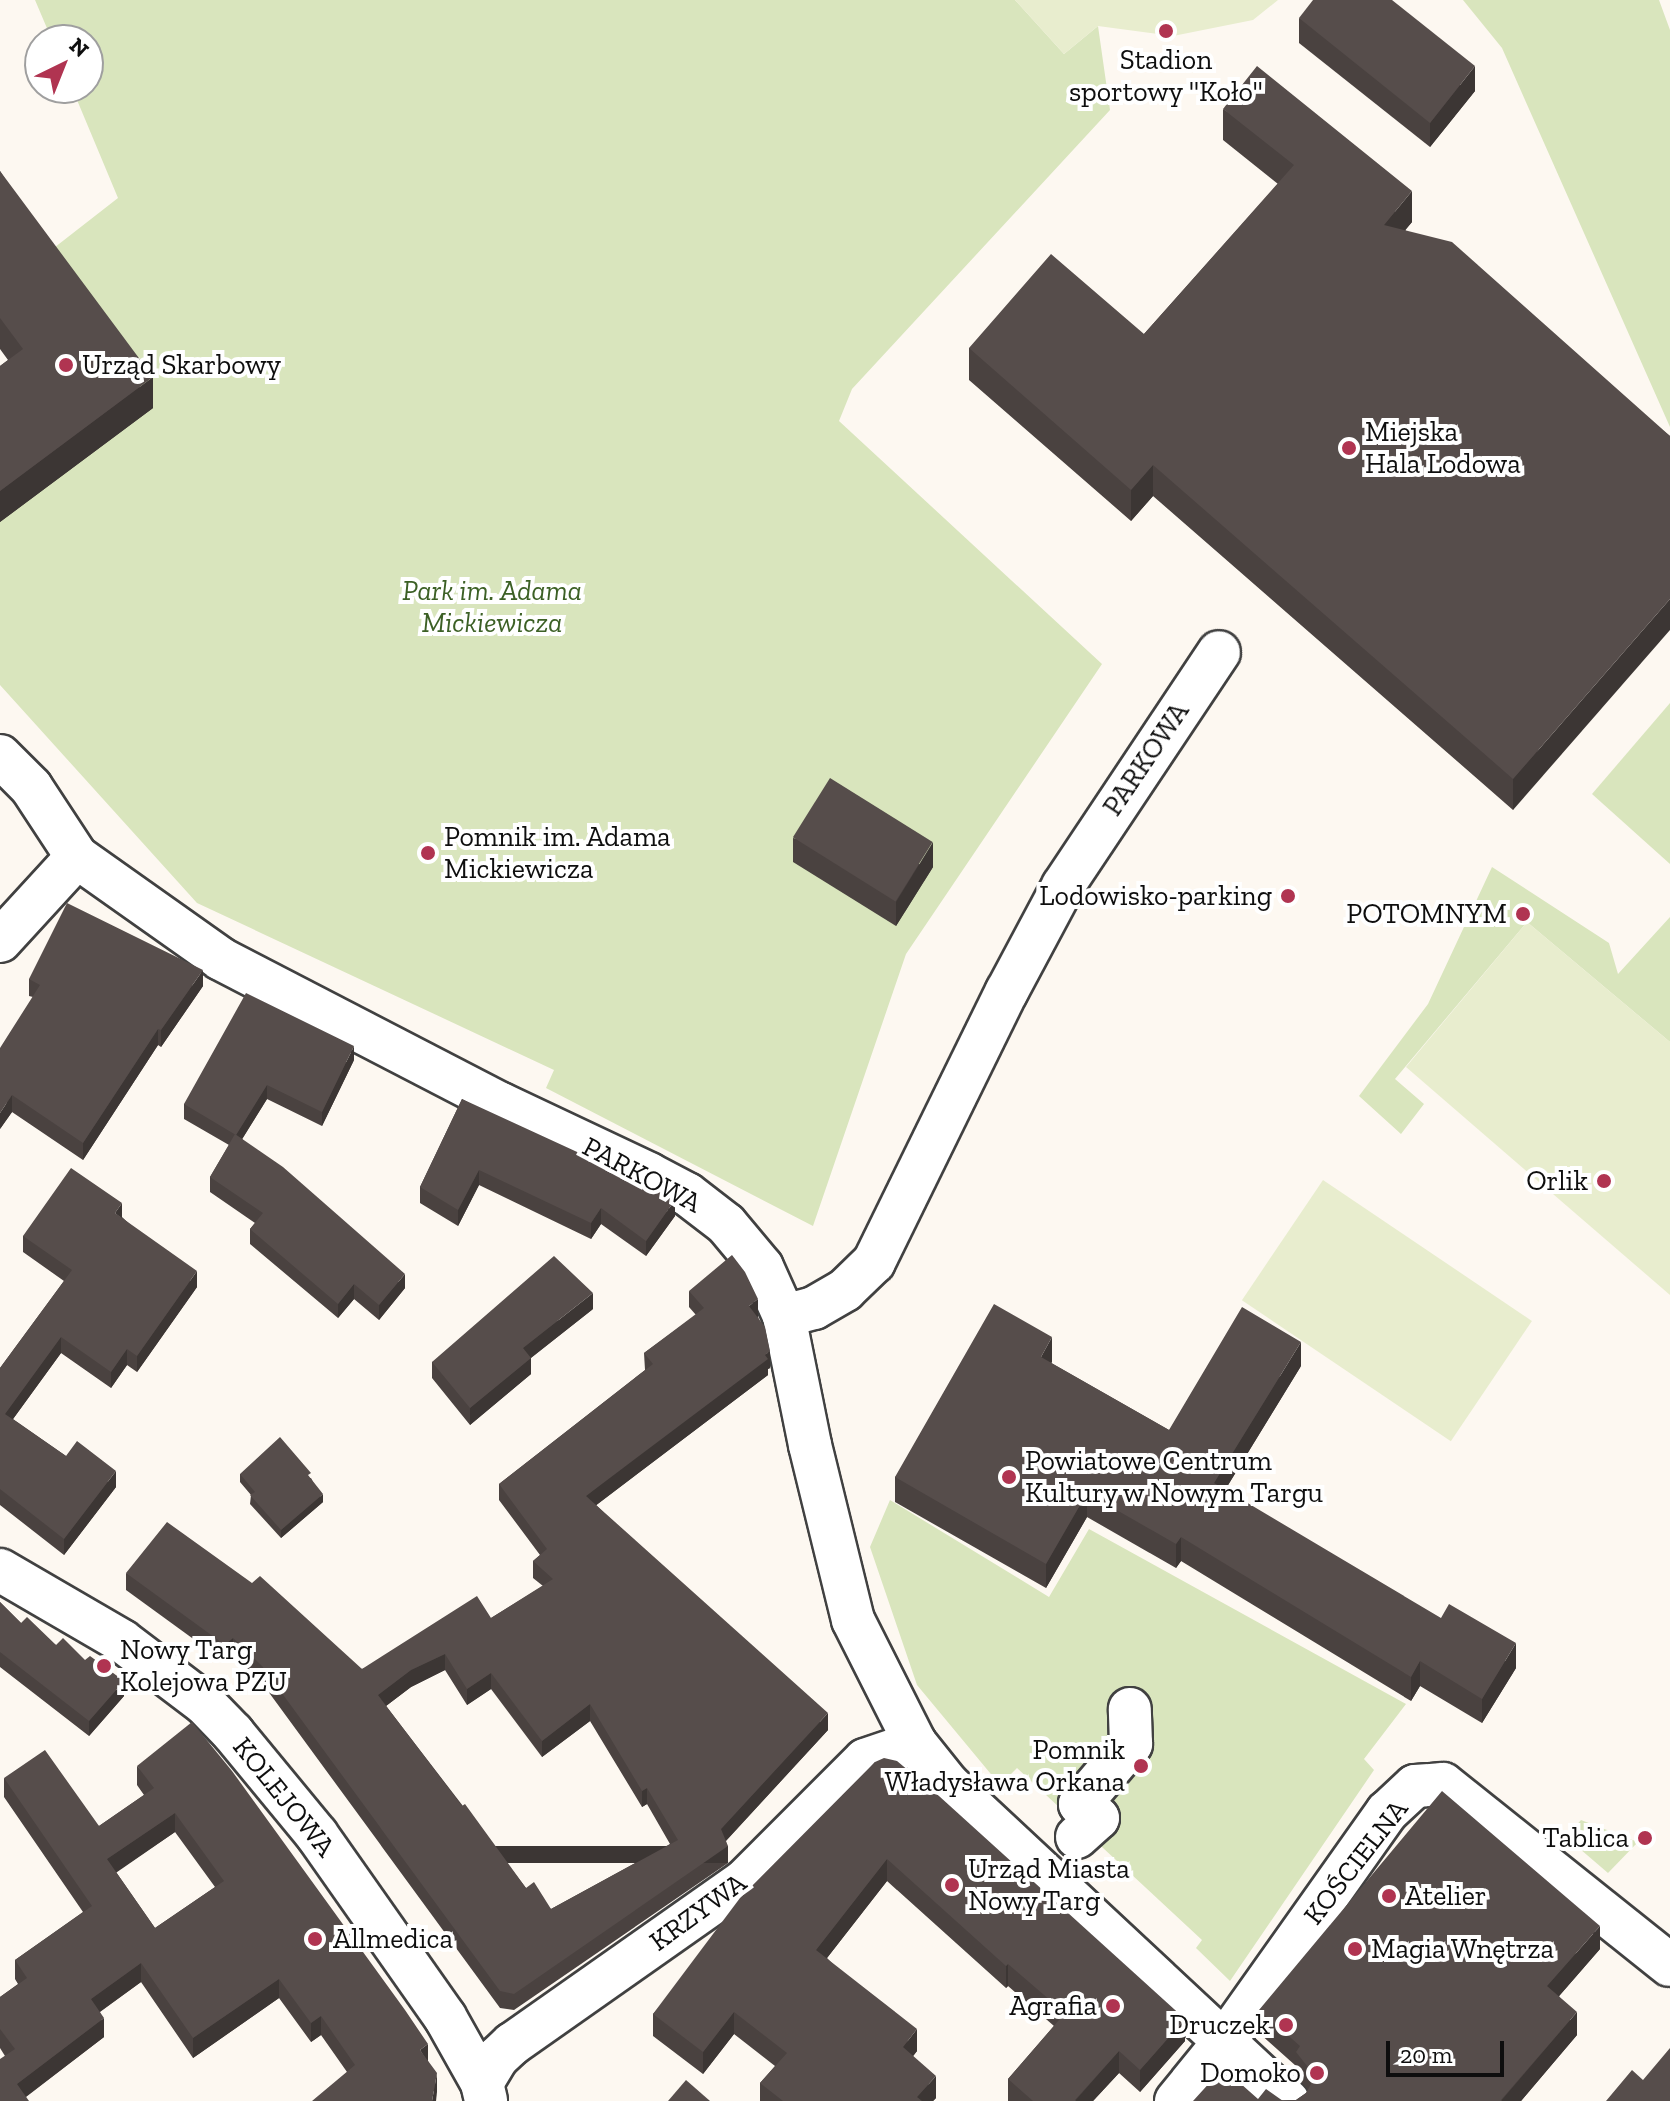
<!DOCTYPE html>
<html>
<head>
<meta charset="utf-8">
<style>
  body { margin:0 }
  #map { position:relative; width:1670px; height:2101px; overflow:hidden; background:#fdf8f1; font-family:"Zilla Slab",serif }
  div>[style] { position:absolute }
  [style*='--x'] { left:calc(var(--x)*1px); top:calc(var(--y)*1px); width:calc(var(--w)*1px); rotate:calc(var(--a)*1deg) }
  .green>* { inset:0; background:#d9e5bd }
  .pitch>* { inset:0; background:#e8edce; transform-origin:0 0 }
  .roads { filter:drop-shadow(2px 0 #414141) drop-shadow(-2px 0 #414141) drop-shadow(0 2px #414141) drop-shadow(0 -2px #414141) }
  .minor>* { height:42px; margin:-21px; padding:0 21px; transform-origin:21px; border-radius:21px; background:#fff }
  .wall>* { inset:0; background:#4a4240 }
  .shaded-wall>* { inset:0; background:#3c3634; transform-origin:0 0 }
  .building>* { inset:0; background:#564d4b; transform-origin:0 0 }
  .dots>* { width:22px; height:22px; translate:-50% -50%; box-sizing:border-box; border:4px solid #fff; border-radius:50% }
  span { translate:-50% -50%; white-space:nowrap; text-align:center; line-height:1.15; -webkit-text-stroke:8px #fff; paint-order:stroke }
  .poi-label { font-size:28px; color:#0e0e0e }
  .left { translate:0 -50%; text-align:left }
  .right { translate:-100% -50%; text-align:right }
  .park-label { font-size:28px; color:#3c6025; font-style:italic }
  .street-label { font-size:28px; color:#0e0e0e }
  .north { position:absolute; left:24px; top:24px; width:80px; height:80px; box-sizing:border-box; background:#fff; border:2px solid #9f9f9f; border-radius:50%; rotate:43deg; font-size:22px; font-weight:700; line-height:32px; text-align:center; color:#0e0e0e }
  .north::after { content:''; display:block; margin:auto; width:28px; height:36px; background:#b03451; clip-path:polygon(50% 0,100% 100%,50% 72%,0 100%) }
  .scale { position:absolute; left:1386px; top:2041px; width:118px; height:36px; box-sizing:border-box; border:4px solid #0e0e0e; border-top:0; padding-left:10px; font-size:24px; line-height:28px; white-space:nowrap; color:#0e0e0e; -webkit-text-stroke:6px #fff; paint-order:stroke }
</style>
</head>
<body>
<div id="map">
  <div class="green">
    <div style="clip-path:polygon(35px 0,1015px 0,1064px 54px,1098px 26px,1110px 110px,852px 389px,839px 421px,1102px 664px,906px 954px,813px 1226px,546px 1088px,554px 1070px,197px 903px,0 685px,0 522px,41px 258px,118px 198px,72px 88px,88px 88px,88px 40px,52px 40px)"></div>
    <div style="clip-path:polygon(1463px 0,1659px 0,1670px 30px,1670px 427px,1502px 48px)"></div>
    <div style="clip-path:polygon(1670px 703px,1670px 864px,1592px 794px)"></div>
    <div style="clip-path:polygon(1492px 867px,1609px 943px,1618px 974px,1670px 917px,1670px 1042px,1527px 922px,1395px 1079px,1424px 1104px,1401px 1134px,1359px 1096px,1428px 1004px)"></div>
    <div style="clip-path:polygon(890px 1500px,1049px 1597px,1089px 1529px,1406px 1704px,1364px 1759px,1374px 1770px,1230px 1981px,1196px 1948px,1202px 1940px,1017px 1768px,1000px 1785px,917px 1685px,870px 1547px)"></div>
    <div style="clip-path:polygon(1581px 1820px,1638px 1842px,1608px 1873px,1566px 1837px)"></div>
  </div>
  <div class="pitch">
    <div style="clip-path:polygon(1015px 0,1278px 0,1253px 20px,1173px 36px,1098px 26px,1064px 54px)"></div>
    <div style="clip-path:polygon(1527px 922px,1670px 1042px,1670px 1295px,1406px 1067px)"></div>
    <div style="left:1323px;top:1180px;width:252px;height:145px;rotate:34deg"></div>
  </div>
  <div class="roads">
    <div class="minor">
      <div style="--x:0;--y:756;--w:44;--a:45"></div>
      <div style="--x:31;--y:787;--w:84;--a:56.7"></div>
      <div style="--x:77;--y:857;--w:176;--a:35.3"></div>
      <div style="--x:221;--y:959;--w:315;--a:27.4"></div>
      <div style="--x:501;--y:1104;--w:164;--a:25.3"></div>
      <div style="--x:649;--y:1174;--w:43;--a:27.8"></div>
      <div style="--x:687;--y:1194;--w:49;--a:37.6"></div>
      <div style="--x:726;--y:1224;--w:56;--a:50.1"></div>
      <div style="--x:762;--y:1267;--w:54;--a:65.8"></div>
      <div style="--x:784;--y:1316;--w:132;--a:78.6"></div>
      <div style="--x:810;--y:1445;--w:180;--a:76.2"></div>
      <div style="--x:853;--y:1620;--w:138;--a:63.2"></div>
      <div style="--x:915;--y:1743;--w:53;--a:51.2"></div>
      <div style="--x:948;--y:1784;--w:465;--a:43"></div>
      <div style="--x:0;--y:941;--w:114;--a:-47.5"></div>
      <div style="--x:784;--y:1316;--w:31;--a:-15"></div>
      <div style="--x:814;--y:1308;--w:36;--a:-30"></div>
      <div style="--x:845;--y:1290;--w:40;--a:-44"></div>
      <div style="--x:874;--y:1262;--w:302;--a:-63.9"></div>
      <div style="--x:1007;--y:991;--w:119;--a:-61.9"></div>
      <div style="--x:1063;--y:886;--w:281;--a:-56.3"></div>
      <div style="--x:0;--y:1570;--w:141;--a:30.2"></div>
      <div style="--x:122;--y:1641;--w:103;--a:37.1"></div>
      <div style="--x:204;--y:1703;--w:42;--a:46"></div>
      <div style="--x:233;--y:1733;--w:132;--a:50.5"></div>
      <div style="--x:317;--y:1835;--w:223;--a:54.9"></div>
      <div style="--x:445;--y:2017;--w:76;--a:60.7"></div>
      <div style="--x:482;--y:2083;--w:18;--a:77"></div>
      <div style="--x:1077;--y:1837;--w:28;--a:-42"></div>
      <div style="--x:1098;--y:1818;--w:23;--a:-142"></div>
      <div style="--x:1080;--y:1804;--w:79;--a:-49.6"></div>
      <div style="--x:1131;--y:1744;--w:35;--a:-92"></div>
      <div style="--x:482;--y:2083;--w:29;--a:-59"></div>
      <div style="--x:497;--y:2058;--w:21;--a:-43"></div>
      <div style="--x:512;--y:2044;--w:284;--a:-35.1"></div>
      <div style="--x:744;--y:1881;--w:171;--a:-45"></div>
      <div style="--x:865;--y:1760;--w:53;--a:-18.8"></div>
      <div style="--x:1176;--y:2101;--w:76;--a:-50.9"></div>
      <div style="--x:1224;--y:2042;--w:282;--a:-54.7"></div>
      <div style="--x:1387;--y:1812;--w:38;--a:-43"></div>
      <div style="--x:1415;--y:1786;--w:28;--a:-4"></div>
      <div style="--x:1443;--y:1784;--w:290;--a:38.6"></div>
    </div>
  </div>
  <div class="wall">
    <div style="clip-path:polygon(1299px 18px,1475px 91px,1430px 147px,1299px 43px)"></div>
    <div style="clip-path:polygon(1223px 109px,1412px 222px,1405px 230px,1670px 436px,1513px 810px,1153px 496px,1131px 521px,969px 380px,969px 348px,1144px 334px,1278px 184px,1223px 140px)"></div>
    <div style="clip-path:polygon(0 171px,153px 408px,0 522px,0 366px,8px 360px,0 349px)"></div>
    <div style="clip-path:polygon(793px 838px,933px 867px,896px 926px,793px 862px)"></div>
    <div style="clip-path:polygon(29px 979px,203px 986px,161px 1047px,158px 1045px,83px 1160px,12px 1112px,0 1129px,33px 997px,29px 996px)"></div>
    <div style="clip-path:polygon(354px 1060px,322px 1126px,267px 1099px,242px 1139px,405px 1288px,379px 1320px,354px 1299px,338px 1318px,250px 1244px,250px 1229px,255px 1223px,210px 1192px,210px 1177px,229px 1145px,184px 1119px,184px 1104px)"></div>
    <div style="clip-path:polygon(462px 1099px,675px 1216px,646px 1256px,601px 1224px,591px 1239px,479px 1185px,458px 1226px,420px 1203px,420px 1187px)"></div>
    <div style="clip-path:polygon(122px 1217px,197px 1287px,137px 1372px,127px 1365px,111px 1388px,61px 1353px,13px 1419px,66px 1456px,116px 1487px,64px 1555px,0 1505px,0 1368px,64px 1281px,23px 1252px,23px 1236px)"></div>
    <div style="clip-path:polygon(evenodd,689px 1291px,758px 1316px,770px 1368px,768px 1369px,768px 1375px,596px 1505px,828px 1730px,726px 1841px,728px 1863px,514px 2010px,500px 2008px,262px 1683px,233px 1655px,225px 1662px,126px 1590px,126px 1573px,362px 1669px,491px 1618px,543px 1586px,533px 1578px,533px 1561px,540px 1555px,499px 1500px,499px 1484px,645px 1370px,644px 1353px,696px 1315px,689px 1307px,689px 1291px,445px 1670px,467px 1705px,491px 1689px,542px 1757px,590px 1721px,642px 1807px,647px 1804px,670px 1844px,551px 1909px,526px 1888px,386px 1706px,411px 1687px,445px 1670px)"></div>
    <div style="clip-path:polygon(593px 1309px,531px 1358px,531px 1374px,470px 1425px,432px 1378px,432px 1362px)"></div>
    <div style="clip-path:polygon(1052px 1362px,1051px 1363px,1169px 1430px,1301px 1366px,1225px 1490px,1516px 1668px,1482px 1723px,1420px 1686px,1411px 1701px,1181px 1561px,1176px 1568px,1087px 1517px,1046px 1588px,895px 1502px,895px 1477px)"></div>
    <div style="clip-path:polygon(240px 1474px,311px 1478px,323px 1502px,281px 1538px,250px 1504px,251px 1495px,240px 1482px)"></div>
    <div style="clip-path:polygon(0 1602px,21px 1623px,56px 1645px,124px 1696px,89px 1736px,0 1667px)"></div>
    <div style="clip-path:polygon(875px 1762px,1185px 2041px,1140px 2092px,1119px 2073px,1093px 2101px,1008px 2101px,1008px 2079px,1054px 2026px,1008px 1986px,1006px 1988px,887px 1881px,827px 1958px,917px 2051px,913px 2056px,936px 2098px,933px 2101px,760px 2101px,760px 2083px,775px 2066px,734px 2034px,703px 2074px,653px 2036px,653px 2014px)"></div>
    <div style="clip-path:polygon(evenodd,137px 1766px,428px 2061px,437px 2092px,347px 2072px,321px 2035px,311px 2042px,279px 1998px,193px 2058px,141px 1982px,100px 2012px,104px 2037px,26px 2097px,0 2101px,5px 2056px,0 2048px,0 1997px,18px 1984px,15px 1979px,15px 1960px,83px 1912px,4px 1797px,4px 1778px,99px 1826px,144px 1795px,137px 1785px,137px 1766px,175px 1832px,215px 1887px,155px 1928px,116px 1872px,175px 1832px)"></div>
    <div style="clip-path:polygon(1600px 1949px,1559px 1996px,1577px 2035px,1521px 2101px,1193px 2101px,1296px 2100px,1306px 2093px,1308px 2090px,1296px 2076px,1296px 2066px,1259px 2033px,1259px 2010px)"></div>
  </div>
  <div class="shaded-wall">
    <div style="clip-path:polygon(1475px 66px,1475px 91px,1430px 147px,1430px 123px)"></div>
    <div style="clip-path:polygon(1412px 191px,1412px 222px,1384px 256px,1384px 225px)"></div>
    <div style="clip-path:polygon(153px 377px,153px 408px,0 522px,0 491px)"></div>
    <div style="clip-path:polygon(1153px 465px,1153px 496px,1131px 521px,1131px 490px)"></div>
    <div style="clip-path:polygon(1670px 599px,1670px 630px,1513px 810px,1513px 779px)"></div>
    <div style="clip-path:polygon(933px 842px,933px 867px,896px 926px,896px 902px)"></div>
    <div style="clip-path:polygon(203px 970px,203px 986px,161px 1047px,161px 1030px)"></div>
    <div style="clip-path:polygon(158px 1029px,158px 1045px,83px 1160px,83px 1143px)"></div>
    <div style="clip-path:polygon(354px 1046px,354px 1060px,322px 1126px,322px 1112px)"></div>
    <div style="clip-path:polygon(267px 1085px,267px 1099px,236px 1149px,236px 1135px)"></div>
    <div style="clip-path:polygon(12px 1095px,12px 1112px,0 1129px,0 1113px)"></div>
    <div style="clip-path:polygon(479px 1170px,479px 1185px,458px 1226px,458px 1210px)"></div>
    <div style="clip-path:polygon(675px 1200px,675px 1216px,646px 1256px,646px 1241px)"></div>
    <div style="clip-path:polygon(122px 1203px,122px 1219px,115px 1213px)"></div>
    <div style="clip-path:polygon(601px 1208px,601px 1224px,591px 1239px,591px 1223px)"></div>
    <div style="clip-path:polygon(197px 1271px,197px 1287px,137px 1372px,137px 1356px)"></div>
    <div style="clip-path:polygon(405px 1274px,405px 1288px,379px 1320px,379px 1305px)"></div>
    <div style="clip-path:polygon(354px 1284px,354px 1299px,338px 1318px,338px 1304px)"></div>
    <div style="clip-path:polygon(593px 1293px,593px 1309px,523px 1364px,523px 1348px)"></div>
    <div style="clip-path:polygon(758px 1299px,758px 1316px,749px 1322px,749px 1306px)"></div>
    <div style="clip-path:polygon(61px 1337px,61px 1353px,5px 1430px,5px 1414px)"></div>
    <div style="clip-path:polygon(1052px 1337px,1052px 1362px,1041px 1381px,1041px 1357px)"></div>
    <div style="clip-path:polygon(1301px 1342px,1301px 1366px,1214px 1508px,1214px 1483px)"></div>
    <div style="clip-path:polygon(127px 1349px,127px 1365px,111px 1388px,111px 1372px)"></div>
    <div style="clip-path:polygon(770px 1351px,770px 1368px,768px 1369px,768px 1375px,586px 1513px,586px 1496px)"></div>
    <div style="clip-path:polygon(531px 1358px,531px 1374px,470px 1425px,470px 1408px)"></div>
    <div style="clip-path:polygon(116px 1471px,116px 1487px,64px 1555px,64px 1539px)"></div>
    <div style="clip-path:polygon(1087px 1493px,1087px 1517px,1046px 1588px,1046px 1564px)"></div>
    <div style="clip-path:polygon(323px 1494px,323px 1502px,281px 1538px,281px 1530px)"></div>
    <div style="clip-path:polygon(1181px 1537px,1181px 1561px,1176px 1568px,1176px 1544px)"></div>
    <div style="clip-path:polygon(233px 1638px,233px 1655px,225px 1662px,225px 1645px)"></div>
    <div style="clip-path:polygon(1516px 1643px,1516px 1668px,1482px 1723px,1482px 1699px)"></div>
    <div style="clip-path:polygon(445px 1654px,445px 1670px,411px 1687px,378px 1712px,378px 1695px,411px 1670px)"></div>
    <div style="clip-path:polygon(1420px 1661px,1420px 1686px,1411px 1701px,1411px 1677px)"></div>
    <div style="clip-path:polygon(491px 1673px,491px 1689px,467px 1705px,467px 1689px)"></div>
    <div style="clip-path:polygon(124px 1681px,124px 1696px,89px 1736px,89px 1721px)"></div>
    <div style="clip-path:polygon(590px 1704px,590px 1721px,542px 1757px,542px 1741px)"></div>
    <div style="clip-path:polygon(828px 1713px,828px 1730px,721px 1846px,721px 1829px)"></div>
    <div style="clip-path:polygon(647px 1788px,647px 1804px,642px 1807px,642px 1791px)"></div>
    <div style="clip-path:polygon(175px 1813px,175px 1832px,107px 1879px,107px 1859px)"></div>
    <div style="left:728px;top:1846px;width:17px;height:260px;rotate:90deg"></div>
    <div style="clip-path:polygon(887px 1859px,887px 1881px,816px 1972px,816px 1950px)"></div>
    <div style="clip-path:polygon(1600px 1926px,1600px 1949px,1547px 2010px,1547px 1986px)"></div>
    <div style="clip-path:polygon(141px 1963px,141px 1982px,91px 2018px,91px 1999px)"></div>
    <div style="clip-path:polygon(1008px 1964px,1008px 1986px,1006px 1988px,1006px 1966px)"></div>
    <div style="clip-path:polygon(279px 1979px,279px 1998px,193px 2058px,193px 2038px)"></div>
    <div style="clip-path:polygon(734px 2012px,734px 2034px,703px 2074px,703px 2052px)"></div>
    <div style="clip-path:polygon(1577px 2012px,1577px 2035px,1521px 2101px,1501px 2101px)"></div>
    <div style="clip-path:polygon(321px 2016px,321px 2035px,311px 2042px,311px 2023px)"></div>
    <div style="clip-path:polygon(104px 2018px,104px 2037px,20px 2101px,17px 2084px)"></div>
    <div style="clip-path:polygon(1185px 2019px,1185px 2041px,1140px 2092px,1140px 2070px)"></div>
    <div style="clip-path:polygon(917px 2029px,917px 2051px,903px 2069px,903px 2047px)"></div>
    <div style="clip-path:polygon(428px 2044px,428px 2063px,420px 2050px)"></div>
    <div style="clip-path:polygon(1119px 2051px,1119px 2073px,1093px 2101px,1075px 2101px)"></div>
    <div style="clip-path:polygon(437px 2073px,437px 2092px,436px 2101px,432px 2101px)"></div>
    <div style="clip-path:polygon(936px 2076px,936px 2098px,933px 2101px,917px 2101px,917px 2097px)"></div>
  </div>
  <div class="building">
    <div style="clip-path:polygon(1313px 0,1392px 0,1475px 66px,1430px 123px,1299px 18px)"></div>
    <div style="clip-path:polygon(1257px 66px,1412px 191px,1384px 225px,1452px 242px,1670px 436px,1670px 599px,1513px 779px,1153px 465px,1131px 490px,969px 348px,1051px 254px,1144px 334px,1294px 165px,1223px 109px)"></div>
    <div style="clip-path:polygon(0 171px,153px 377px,0 491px,0 366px,23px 349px,0 318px)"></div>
    <div style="left:830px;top:778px;width:121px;height:70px;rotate:32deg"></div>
    <div style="clip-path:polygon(67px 903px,203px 970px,161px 1030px,158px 1029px,83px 1143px,12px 1095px,0 1113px,0 1048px,40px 985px,29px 979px)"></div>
    <div style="clip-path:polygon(246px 993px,354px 1046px,322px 1112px,267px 1085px,236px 1135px,184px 1104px)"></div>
    <div style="clip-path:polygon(462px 1099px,638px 1180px,675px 1200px,646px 1241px,601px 1208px,591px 1223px,479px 1170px,458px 1210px,420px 1187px)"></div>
    <div style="clip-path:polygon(235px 1134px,283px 1167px,405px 1274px,379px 1305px,354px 1284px,338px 1304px,250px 1229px,263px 1213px,210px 1177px)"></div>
    <div style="clip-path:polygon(71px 1168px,122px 1203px,115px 1213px,197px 1271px,137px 1356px,127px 1349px,111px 1372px,61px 1337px,5px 1414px,66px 1456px,77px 1441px,116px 1471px,64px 1539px,0 1489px,0 1368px,72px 1270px,23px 1236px)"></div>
    <div style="clip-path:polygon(evenodd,732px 1255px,745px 1272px,758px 1299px,749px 1306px,765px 1327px,770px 1351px,765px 1355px,768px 1359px,586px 1496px,828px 1713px,721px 1829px,728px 1846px,514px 1994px,500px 1991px,262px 1666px,233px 1638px,225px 1645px,126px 1573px,167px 1522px,252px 1583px,260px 1576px,362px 1669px,477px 1596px,491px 1618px,553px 1579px,533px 1561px,547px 1549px,499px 1484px,653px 1364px,644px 1353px,704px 1308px,689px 1291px,732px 1255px,445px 1654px,467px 1689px,491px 1673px,542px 1741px,590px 1704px,642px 1791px,647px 1788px,678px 1840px,551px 1909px,534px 1882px,526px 1888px,465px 1804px,462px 1806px,378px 1695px,411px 1670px,445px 1654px)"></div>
    <div style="clip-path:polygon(554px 1256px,593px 1293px,523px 1348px,531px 1358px,470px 1408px,432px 1362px)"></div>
    <div style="clip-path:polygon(994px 1304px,1052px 1337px,1041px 1357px,1169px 1430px,1242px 1307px,1301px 1342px,1214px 1483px,1441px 1618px,1449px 1604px,1516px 1643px,1482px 1699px,1420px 1661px,1411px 1677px,1181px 1537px,1176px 1544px,1087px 1493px,1046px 1564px,895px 1477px)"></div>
    <div style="clip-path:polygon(280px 1437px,311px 1473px,308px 1475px,323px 1494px,281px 1530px,250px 1495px,255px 1492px,240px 1474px)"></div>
    <div style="clip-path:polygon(0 1602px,21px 1623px,27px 1617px,56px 1645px,63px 1638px,85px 1660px,90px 1656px,124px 1681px,89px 1721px,0 1652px)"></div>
    <div style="clip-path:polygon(evenodd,192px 1722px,232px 1771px,405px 2010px,428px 2044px,420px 2050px,437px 2073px,432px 2101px,312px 2101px,355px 2065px,321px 2016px,311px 2023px,279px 1979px,193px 2038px,141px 1963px,91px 1999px,104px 2018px,17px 2084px,29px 2101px,0 2101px,0 2059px,15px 2049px,0 2029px,0 1997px,27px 1978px,15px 1960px,92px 1906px,4px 1778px,45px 1750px,99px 1826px,154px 1788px,137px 1766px,192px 1722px,175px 1813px,224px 1881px,155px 1928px,107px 1859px,175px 1813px)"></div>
    <div style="clip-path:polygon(884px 1758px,897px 1761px,939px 1796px,1185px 2019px,1140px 2070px,1119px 2051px,1075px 2100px,1076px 2101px,1033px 2101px,1008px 2079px,1065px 2013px,1008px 1964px,1006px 1966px,887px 1859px,816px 1950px,917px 2029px,903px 2047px,936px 2076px,917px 2097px,922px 2101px,783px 2101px,760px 2083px,787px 2053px,734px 2012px,703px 2052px,653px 2014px,740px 1898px,875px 1762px)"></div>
    <div style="clip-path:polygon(1442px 1791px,1600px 1926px,1547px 1986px,1577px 2012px,1501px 2100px,1502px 2101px,1193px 2101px,1223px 2068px,1258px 2099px,1266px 2089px,1283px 2101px,1296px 2100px,1306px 2093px,1311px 2084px,1311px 2071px,1296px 2052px,1300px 2046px,1259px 2010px)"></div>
    <div style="clip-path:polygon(1670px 2048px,1670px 2101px,1606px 2101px,1632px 2070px,1643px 2080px)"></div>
    <div style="clip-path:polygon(686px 2080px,710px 2101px,668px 2101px)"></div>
  </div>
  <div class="dots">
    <div style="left:1166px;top:31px;background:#b03451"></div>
    <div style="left:66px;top:365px;background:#b03451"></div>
    <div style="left:1349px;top:448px;background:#b03451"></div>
    <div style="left:428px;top:853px;background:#b03451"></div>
    <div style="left:1288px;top:896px;background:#b03451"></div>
    <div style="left:1523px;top:914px;background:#b03451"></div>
    <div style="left:1604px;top:1181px;background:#b03451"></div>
    <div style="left:1009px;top:1477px;background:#b03451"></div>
    <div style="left:104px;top:1666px;background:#b03451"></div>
    <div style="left:1141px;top:1766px;background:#b03451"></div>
    <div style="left:1645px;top:1838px;background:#b03451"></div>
    <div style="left:952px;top:1885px;background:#b03451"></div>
    <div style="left:1389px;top:1896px;background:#b03451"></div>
    <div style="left:315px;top:1939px;background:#b03451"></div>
    <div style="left:1355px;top:1949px;background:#b03451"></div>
    <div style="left:1113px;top:2006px;background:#b03451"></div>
    <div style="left:1286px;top:2025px;background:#b03451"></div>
    <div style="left:1317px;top:2073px;background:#b03451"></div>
  </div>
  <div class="poi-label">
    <span style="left:1166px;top:76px">Stadion<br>sportowy "Koło"</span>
    <span class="left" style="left:82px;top:365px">Urząd Skarbowy</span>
    <span class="left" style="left:1365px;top:448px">Miejska<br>Hala Lodowa</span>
    <span class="left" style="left:444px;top:853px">Pomnik im. Adama<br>Mickiewicza</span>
    <span class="right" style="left:1272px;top:896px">Lodowisko-parking</span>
    <span class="right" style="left:1507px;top:914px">POTOMNYM</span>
    <span class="right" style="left:1588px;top:1181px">Orlik</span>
    <span class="left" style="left:1025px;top:1477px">Powiatowe Centrum<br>Kultury w Nowym Targu</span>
    <span class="left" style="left:120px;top:1666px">Nowy Targ<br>Kolejowa PZU</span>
    <span class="right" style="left:1125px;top:1766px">Pomnik<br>Władysława Orkana</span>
    <span class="right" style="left:1629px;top:1838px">Tablica</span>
    <span class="left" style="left:968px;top:1885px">Urząd Miasta<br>Nowy Targ</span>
    <span class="left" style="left:1405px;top:1896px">Atelier</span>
    <span class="left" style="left:333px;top:1939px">Allmedica</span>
    <span class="left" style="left:1371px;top:1949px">Magia Wnętrza</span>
    <span class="right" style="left:1097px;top:2006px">Agrafia</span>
    <span class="right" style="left:1270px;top:2025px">Druczek</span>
    <span class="right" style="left:1301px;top:2073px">Domoko</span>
  </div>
  <div class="park-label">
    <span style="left:492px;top:607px">Park im. Adama<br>Mickiewicza</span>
  </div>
  <div class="street-label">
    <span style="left:1146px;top:759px;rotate:-56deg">PARKOWA</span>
    <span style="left:642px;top:1175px;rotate:28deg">PARKOWA</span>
    <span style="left:284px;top:1797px;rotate:51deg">KOLEJOWA</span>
    <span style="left:1356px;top:1862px;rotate:-52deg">KOŚCIELNA</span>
    <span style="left:698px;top:1912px;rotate:-36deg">KRZYWA</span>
  </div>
  <div class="north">N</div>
  <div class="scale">20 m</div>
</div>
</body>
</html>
